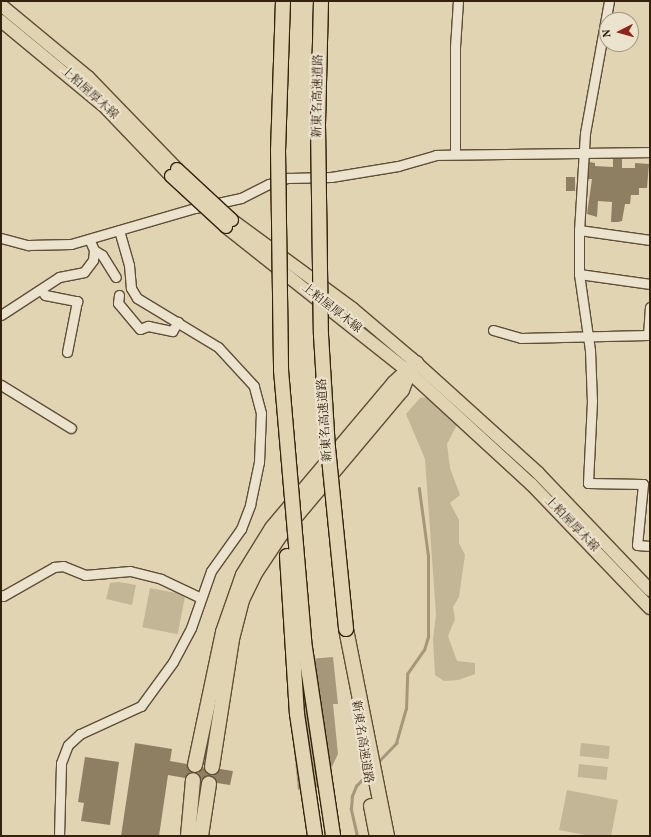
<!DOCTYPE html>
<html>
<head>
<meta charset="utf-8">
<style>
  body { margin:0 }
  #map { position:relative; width:651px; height:837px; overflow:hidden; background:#e0d4b3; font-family:Vollkorn,"Noto Serif JP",serif }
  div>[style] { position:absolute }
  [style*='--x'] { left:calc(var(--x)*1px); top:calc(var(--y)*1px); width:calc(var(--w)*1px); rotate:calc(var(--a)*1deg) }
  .green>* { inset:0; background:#c3b697; transform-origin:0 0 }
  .water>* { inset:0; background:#a6977a }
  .stream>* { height:2.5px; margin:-1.25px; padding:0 1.25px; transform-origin:1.25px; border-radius:1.25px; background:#a6977a }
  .building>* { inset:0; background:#8e7f63; transform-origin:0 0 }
  .roads { filter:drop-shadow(1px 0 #604e36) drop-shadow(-1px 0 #604e36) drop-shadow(0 1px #604e36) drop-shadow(0 -1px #604e36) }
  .minor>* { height:9px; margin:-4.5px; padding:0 4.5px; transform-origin:4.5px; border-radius:4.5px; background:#ebe3ce }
  .major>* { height:12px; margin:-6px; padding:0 6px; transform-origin:6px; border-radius:6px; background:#e0d4b3 }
  .highway>* { height:14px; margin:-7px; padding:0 7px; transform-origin:7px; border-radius:7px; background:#e0d4b3 }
  .bridges { filter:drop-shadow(1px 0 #35220c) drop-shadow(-1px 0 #35220c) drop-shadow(0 1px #35220c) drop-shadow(0 -1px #35220c) }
  .major-bridge>* { height:12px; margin:-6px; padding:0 6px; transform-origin:6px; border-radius:6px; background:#e0d4b3 }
  .highway-bridge>* { height:14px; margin:-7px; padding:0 7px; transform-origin:7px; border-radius:7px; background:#e0d4b3 }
  span { translate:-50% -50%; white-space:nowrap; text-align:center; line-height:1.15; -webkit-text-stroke:4px #ebe3ce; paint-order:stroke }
  .street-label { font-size:12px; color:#35220c }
  .frame { position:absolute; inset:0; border:2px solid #35220c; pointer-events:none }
  .north { position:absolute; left:599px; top:12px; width:40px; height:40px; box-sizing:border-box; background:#ebe3ce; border:1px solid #a29680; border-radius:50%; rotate:264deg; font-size:11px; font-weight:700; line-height:16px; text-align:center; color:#35220c }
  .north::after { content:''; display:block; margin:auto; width:14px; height:18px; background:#8f2418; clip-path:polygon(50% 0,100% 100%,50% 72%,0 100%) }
</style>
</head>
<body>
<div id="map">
  <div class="green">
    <div style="clip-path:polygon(430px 397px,458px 423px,447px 444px,450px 468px,460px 495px,450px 503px,459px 520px,459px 543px,465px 555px,459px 597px,453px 607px,455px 619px,448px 636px,457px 661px,475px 663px,475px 674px,458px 680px,444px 681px,435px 675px,433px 639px,436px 615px,425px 459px,406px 414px,420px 398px)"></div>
    <div style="clip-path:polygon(119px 582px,136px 585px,132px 605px,106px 599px,110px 583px)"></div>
    <div style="left:150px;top:588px;width:36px;height:40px;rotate:11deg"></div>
    <div style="left:581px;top:743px;width:29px;height:13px;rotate:6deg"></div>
    <div style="left:579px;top:764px;width:29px;height:13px;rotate:6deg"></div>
    <div style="clip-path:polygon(567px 790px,618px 800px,611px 836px,591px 836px,559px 830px)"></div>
  </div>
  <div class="water">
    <div style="clip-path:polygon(333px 657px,338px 704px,333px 704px,338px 754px,322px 787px,298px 790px,286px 670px,298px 660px)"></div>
  </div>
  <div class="stream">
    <div style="--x:377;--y:763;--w:28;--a:-46"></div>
    <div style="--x:396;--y:743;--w:35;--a:-74"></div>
    <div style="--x:406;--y:709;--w:35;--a:-88"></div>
    <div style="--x:407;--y:674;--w:29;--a:-55"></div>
    <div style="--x:424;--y:650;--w:14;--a:-73"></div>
    <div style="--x:428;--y:637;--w:81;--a:-90"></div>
    <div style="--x:428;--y:556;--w:68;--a:-97.7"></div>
    <div style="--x:357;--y:836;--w:28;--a:-103"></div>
    <div style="--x:351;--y:809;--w:13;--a:-86"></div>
    <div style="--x:352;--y:796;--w:11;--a:-68"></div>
    <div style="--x:356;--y:786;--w:21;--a:-47"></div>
  </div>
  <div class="building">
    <div style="clip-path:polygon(613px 159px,622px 159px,622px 168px,635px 168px,635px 163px,649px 164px,647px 188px,639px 188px,639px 195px,631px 195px,630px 204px,625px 204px,622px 221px,618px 222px,611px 222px,612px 202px,598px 201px,597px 217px,587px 214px,592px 179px,588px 179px,589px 162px,595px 163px,595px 166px,613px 167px)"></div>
    <div style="left:566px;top:177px;width:9px;height:14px"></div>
    <div style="clip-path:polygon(135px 743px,172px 749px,170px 761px,187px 764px,191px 772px,185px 778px,168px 775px,159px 836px,121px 836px)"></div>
    <div style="clip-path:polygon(85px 757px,119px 762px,110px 825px,81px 821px,84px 803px,78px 802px)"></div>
    <div style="clip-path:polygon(203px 767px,211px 775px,220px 769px,233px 771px,230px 785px,217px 783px,211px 776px,201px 780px,198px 773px)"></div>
  </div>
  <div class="roads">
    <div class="minor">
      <div style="--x:609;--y:1;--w:134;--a:100.3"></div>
      <div style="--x:585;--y:133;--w:97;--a:93.5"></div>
      <div style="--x:579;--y:230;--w:44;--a:90"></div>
      <div style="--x:579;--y:274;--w:77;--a:81.8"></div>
      <div style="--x:590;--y:350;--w:51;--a:87.8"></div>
      <div style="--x:592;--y:401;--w:82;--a:92.8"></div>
      <div style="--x:588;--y:483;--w:55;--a:1"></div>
      <div style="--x:643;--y:484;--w:61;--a:95.6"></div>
      <div style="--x:637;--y:545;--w:13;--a:4"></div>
      <div style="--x:455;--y:153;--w:106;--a:-90"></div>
      <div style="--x:455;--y:47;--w:46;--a:-86.3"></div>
      <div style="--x:579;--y:230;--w:72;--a:8"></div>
      <div style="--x:1;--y:238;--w:28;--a:15"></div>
      <div style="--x:28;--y:245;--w:43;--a:-1.3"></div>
      <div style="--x:71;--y:244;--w:129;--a:-16.2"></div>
      <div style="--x:195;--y:208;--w:47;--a:-12.3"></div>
      <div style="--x:241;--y:198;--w:31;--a:-27"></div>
      <div style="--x:269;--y:184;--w:20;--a:-18"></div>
      <div style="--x:288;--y:178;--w:43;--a:-1.3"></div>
      <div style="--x:331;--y:177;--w:68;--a:-9.3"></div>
      <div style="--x:398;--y:166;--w:40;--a:-16"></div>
      <div style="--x:436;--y:155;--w:214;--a:-0.8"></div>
      <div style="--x:94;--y:250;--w:9;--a:32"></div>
      <div style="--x:102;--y:255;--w:26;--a:58"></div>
      <div style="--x:579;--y:274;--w:72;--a:8"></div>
      <div style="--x:41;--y:290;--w:6;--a:51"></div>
      <div style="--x:45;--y:295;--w:33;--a:11"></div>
      <div style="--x:77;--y:301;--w:52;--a:101.1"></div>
      <div style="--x:119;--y:295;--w:8;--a:97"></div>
      <div style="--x:118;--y:303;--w:34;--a:50"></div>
      <div style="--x:140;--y:329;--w:9;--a:-21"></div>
      <div style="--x:148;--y:326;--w:25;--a:12"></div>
      <div style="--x:172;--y:331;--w:11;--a:-56"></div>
      <div style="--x:1;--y:315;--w:69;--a:-33.2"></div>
      <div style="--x:59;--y:277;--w:25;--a:-11"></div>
      <div style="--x:84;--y:272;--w:15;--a:-53"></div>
      <div style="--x:93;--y:260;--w:10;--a:-84"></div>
      <div style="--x:94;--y:250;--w:12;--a:-114"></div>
      <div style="--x:493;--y:330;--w:29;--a:16"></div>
      <div style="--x:521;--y:338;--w:127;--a:-1.4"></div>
      <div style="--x:648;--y:335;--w:28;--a:-86"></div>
      <div style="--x:1;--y:385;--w:82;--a:31.6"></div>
      <div style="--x:1;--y:595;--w:2;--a:27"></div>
      <div style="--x:3;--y:596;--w:59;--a:-29.6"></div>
      <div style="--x:54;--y:567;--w:9;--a:-6"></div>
      <div style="--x:63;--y:566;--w:24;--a:22"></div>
      <div style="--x:85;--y:575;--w:45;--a:-5.1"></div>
      <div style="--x:130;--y:571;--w:32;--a:14"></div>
      <div style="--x:161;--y:579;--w:44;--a:25.4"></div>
      <div style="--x:59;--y:836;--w:73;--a:-88.4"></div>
      <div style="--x:61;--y:763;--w:19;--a:-69"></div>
      <div style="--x:68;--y:745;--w:16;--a:-43"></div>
      <div style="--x:80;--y:734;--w:67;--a:-24.7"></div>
      <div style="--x:141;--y:706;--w:54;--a:-54"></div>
      <div style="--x:173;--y:662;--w:38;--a:-62"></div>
      <div style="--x:191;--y:628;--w:60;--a:-70.7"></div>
      <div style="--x:211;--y:571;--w:52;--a:-54.5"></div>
      <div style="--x:241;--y:529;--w:26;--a:-69"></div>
      <div style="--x:250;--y:505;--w:44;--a:-78.2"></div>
      <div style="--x:259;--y:462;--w:49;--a:-87.7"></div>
      <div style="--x:261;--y:413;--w:28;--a:-105"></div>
      <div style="--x:254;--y:386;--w:53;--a:-132.7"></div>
      <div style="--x:218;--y:347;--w:95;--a:-148.8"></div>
      <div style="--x:137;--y:298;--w:12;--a:-121"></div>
      <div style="--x:131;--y:288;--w:23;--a:-95"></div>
      <div style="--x:129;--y:265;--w:36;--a:-106"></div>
    </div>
    <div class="major">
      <div style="--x:1;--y:5;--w:113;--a:39.6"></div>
      <div style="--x:88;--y:77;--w:128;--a:45.9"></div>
      <div style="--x:1;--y:21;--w:136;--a:39.6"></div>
      <div style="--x:106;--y:108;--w:94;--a:46.3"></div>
      <div style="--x:232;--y:220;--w:150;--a:36.3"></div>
      <div style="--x:353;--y:309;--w:77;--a:40.3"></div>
      <div style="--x:412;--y:359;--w:170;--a:42.1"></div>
      <div style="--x:538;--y:473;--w:162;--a:46.3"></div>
      <div style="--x:226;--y:227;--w:233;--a:38.4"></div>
      <div style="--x:409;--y:372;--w:166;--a:42.6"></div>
      <div style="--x:531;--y:484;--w:172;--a:46.2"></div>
    </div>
    <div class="highway">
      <div style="--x:346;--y:629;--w:211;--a:78.8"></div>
      <div style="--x:195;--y:765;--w:136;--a:-78.1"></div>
      <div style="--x:223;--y:632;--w:60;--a:-70.7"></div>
      <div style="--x:243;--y:575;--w:55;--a:-58.3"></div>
      <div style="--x:272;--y:528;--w:189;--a:-49.9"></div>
      <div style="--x:394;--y:383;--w:30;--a:-42"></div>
      <div style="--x:212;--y:767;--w:130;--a:-81.1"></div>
      <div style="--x:232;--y:639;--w:40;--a:-75.6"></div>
      <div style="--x:242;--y:600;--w:30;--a:-64"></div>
      <div style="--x:255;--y:573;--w:47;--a:-56.3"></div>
      <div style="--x:281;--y:534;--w:188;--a:-50"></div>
      <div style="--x:402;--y:390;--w:19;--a:-69"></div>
      <div style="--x:371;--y:806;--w:31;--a:79"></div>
      <div style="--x:188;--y:836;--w:56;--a:-84.9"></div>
      <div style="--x:201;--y:836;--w:53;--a:-81.3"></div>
    </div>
  </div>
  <div class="bridges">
    <div class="major-bridge">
      <div style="--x:177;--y:169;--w:75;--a:42.8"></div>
      <div style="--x:171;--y:176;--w:75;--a:42.8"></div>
    </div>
    <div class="highway-bridge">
      <div style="--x:283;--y:1;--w:149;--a:91.9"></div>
      <div style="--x:278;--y:150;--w:220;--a:89.2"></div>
      <div style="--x:281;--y:370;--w:272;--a:85.1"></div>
      <div style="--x:304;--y:641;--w:197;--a:81.5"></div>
      <div style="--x:321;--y:1;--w:124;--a:91.4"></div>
      <div style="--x:318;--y:125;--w:210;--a:89.2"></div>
      <div style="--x:321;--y:335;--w:113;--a:86.5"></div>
      <div style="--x:328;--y:448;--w:182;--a:84.3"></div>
      <div style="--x:287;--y:556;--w:158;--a:86.4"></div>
      <div style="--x:297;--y:714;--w:123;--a:81.6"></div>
    </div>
  </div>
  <div class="street-label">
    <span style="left:89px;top:94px;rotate:42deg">上粕屋厚木線</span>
    <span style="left:319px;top:96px;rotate:-89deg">新東名高速道路</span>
    <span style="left:331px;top:309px;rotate:38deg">上粕屋厚木線</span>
    <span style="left:326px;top:420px;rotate:-94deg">新東名高速道路</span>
    <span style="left:571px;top:525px;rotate:46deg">上粕屋厚木線</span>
    <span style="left:361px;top:742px;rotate:81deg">新東名高速道路</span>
  </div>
  <div class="frame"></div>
  <div class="north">N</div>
</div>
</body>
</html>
